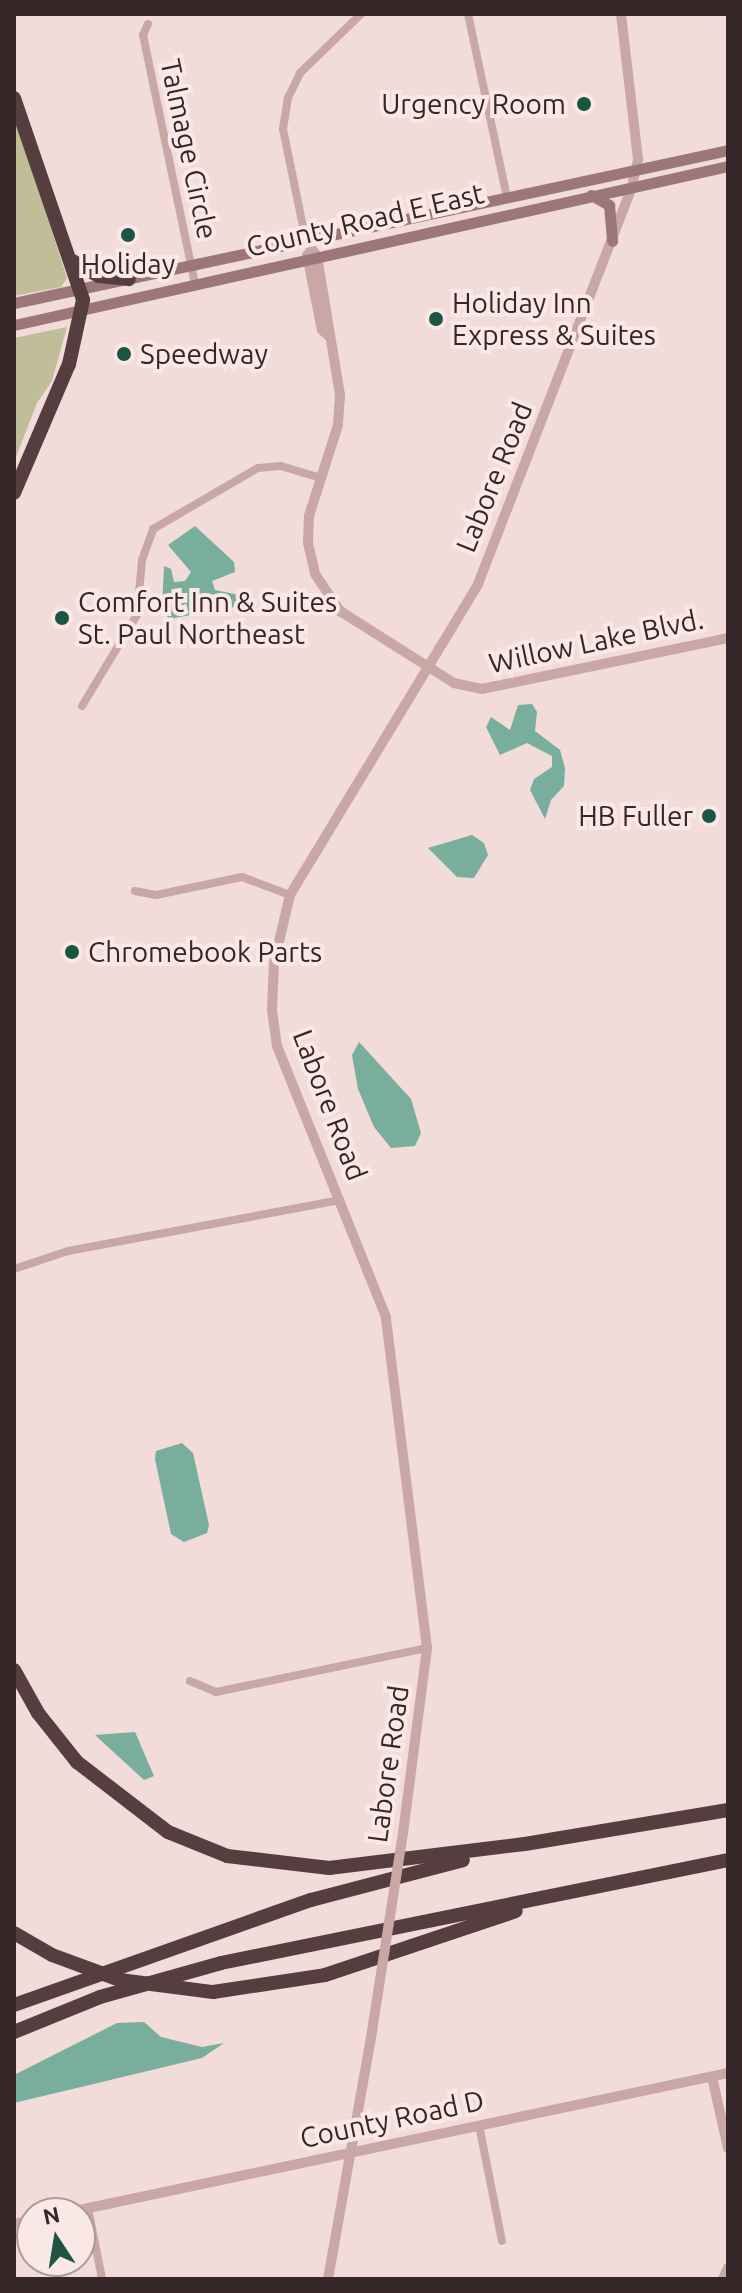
<!DOCTYPE html>
<html>
<head>
<meta charset="utf-8">
<style>
  body { margin:0 }
  #map { position:relative; width:742px; height:2293px; overflow:hidden; background:#f1dcd9; font-family:Ubuntu,sans-serif }
  div>[style] { position:absolute }
  [style*='--x'] { left:calc(var(--x)*1px); top:calc(var(--y)*1px); width:calc(var(--w)*1px); rotate:calc(var(--a)*1deg) }
  .green>* { inset:0; background:#c0be99 }
  .water>* { inset:0; background:#78ae9b }
  .minor>* { height:8px; margin:-4px; padding:0 4px; transform-origin:4px; border-radius:4px; background:#c9a7a5 }
  .tertiary>* { height:10px; margin:-5px; padding:0 5px; transform-origin:5px; border-radius:5px; background:#c9a7a5 }
  .secondary>* { height:11px; margin:-5.5px; padding:0 5.5px; transform-origin:5.5px; border-radius:5.5px; background:#9d7778 }
  .motorway>* { height:14px; margin:-7px; padding:0 7px; transform-origin:7px; border-radius:7px; background:#563d40 }
  .tertiary-bridge>* { height:10px; margin:-5px; padding:0 5px; transform-origin:5px; border-radius:5px; background:#c9a7a5 }
  .motorway-bridge>* { height:14px; margin:-7px; padding:0 7px; transform-origin:7px; border-radius:7px; background:#563d40 }
  .dots>* { width:22px; height:22px; translate:-50% -50%; box-sizing:border-box; border:4px solid #f9e8e5; border-radius:50% }
  span { translate:-50% -50%; white-space:nowrap; text-align:center; line-height:1.15; -webkit-text-stroke:8px #f9e8e5; paint-order:stroke }
  .poi-label { font-size:28px; color:#352628 }
  .right { translate:-100% -50%; text-align:right }
  .left { translate:0 -50%; text-align:left }
  .street-label { font-size:28px; color:#352628 }
  .frame { position:absolute; inset:0; border:16px solid #352628; pointer-events:none }
  .north { position:absolute; left:16px; top:2197px; width:80px; height:80px; box-sizing:border-box; background:#f9e8e5; border:2px solid #ab9a99; border-radius:50%; rotate:348deg; font-size:22px; font-weight:700; line-height:32px; text-align:center; color:#352628 }
  .north::after { content:''; display:block; margin:auto; width:28px; height:36px; background:#1c5643; clip-path:polygon(50% 0,100% 100%,50% 72%,0 100%) }
</style>
</head>
<body>
<div id="map">
  <div class="green">
    <div style="clip-path:polygon(14px 113px,67px 278px,61px 287px,14px 296px)"></div>
    <div style="clip-path:polygon(67px 327px,52px 381px,37px 403px,14px 462px,14px 338px)"></div>
  </div>
  <div class="water">
    <div style="clip-path:polygon(195px 526px,234px 562px,235px 572px,212px 581px,215px 590px,239px 595px,240px 606px,169px 619px,162px 608px,164px 566px,171px 569px,174px 582px,185px 581px,191px 572px,168px 545px)"></div>
    <div style="clip-path:polygon(532px 704px,537px 712px,535px 731px,560px 750px,565px 768px,564px 786px,551px 800px,545px 819px,530px 790px,534px 779px,552px 767px,552px 756px,527px 743px,500px 755px,486px 727px,491px 717px,510px 730px,518px 705px)"></div>
    <div style="clip-path:polygon(472px 835px,484px 843px,488px 855px,474px 878px,457px 877px,428px 848px)"></div>
    <div style="clip-path:polygon(359px 1042px,411px 1099px,421px 1133px,415px 1146px,391px 1148px,374px 1127px,358px 1089px,352px 1055px)"></div>
    <div style="clip-path:polygon(182px 1443px,193px 1453px,209px 1525px,207px 1533px,184px 1542px,171px 1534px,155px 1459px,156px 1451px)"></div>
    <div style="clip-path:polygon(135px 1732px,154px 1776px,144px 1780px,95px 1735px)"></div>
    <div style="clip-path:polygon(144px 2022px,161px 2037px,202px 2047px,224px 2043px,202px 2058px,14px 2103px,14px 2075px,117px 2023px)"></div>
  </div>
  <div class="minor">
    <div style="--x:468;--y:14;--w:187;--a:78"></div>
    <div style="--x:148;--y:24;--w:12;--a:114"></div>
    <div style="--x:143;--y:35;--w:254;--a:78.2"></div>
    <div style="--x:306;--y:241;--w:114;--a:-101.6"></div>
    <div style="--x:283;--y:129;--w:31;--a:-81"></div>
    <div style="--x:288;--y:98;--w:28;--a:-64"></div>
    <div style="--x:300;--y:73;--w:85;--a:-44"></div>
    <div style="--x:82;--y:706;--w:106;--a:-58.9"></div>
    <div style="--x:137;--y:615;--w:55;--a:-84.8"></div>
    <div style="--x:142;--y:560;--w:33;--a:-70"></div>
    <div style="--x:153;--y:529;--w:121;--a:-30.2"></div>
    <div style="--x:258;--y:468;--w:23;--a:-5"></div>
    <div style="--x:281;--y:466;--w:42;--a:16.7"></div>
    <div style="--x:135;--y:891;--w:21;--a:11"></div>
    <div style="--x:156;--y:895;--w:88;--a:-11.8"></div>
    <div style="--x:242;--y:877;--w:51;--a:20.6"></div>
    <div style="--x:14;--y:1269;--w:57;--a:-18.4"></div>
    <div style="--x:68;--y:1251;--w:277;--a:-10.6"></div>
    <div style="--x:190;--y:1681;--w:28;--a:23"></div>
    <div style="--x:216;--y:1692;--w:216;--a:-11.8"></div>
    <div style="--x:479;--y:2125;--w:118;--a:78.8"></div>
    <div style="--x:88;--y:2208;--w:72;--a:78.8"></div>
  </div>
  <div class="tertiary">
    <div style="--x:306;--y:241;--w:19;--a:54"></div>
    <div style="--x:317;--y:256;--w:141;--a:80.6"></div>
    <div style="--x:340;--y:395;--w:30;--a:94"></div>
    <div style="--x:338;--y:425;--w:96;--a:107.7"></div>
    <div style="--x:309;--y:516;--w:27;--a:92"></div>
    <div style="--x:308;--y:543;--w:32;--a:77"></div>
    <div style="--x:315;--y:574;--w:45;--a:56"></div>
    <div style="--x:340;--y:611;--w:135;--a:32.3"></div>
    <div style="--x:454;--y:683;--w:29;--a:12"></div>
    <div style="--x:482;--y:689;--w:251;--a:-11.7"></div>
    <div style="--x:307;--y:255;--w:76;--a:78.7"></div>
    <div style="--x:322;--y:330;--w:9;--a:41"></div>
    <div style="--x:403;--y:1833;--w:187;--a:-82.6"></div>
    <div style="--x:427;--y:1648;--w:334;--a:-97.1"></div>
    <div style="--x:386;--y:1317;--w:292;--a:-111.9"></div>
    <div style="--x:277;--y:1046;--w:37;--a:-98"></div>
    <div style="--x:272;--y:1009;--w:46;--a:-87.5"></div>
    <div style="--x:274;--y:963;--w:70;--a:-76.8"></div>
    <div style="--x:290;--y:895;--w:363;--a:-58.8"></div>
    <div style="--x:478;--y:584;--w:427;--a:-68.8"></div>
    <div style="--x:632;--y:186;--w:28;--a:-77"></div>
    <div style="--x:638;--y:159;--w:146;--a:-96.7"></div>
    <div style="--x:712;--y:2077;--w:73;--a:77.3"></div>
    <div style="--x:65;--y:2213;--w:678;--a:-11.92"></div>
    <div style="--x:14;--y:2224;--w:18;--a:-13"></div>
    <div style="--x:328;--y:2279;--w:252;--a:-79.9"></div>
    <div style="--x:723;--y:2279;--w:12;--a:-66"></div>
  </div>
  <div class="secondary">
    <div style="--x:591;--y:195;--w:21;--a:29"></div>
    <div style="--x:609;--y:205;--w:36;--a:85"></div>
    <div style="--x:14;--y:303;--w:730;--a:-12.09"></div>
    <div style="--x:14;--y:325;--w:731;--a:-12.55"></div>
  </div>
  <div class="motorway">
    <div style="--x:14;--y:98;--w:213;--a:71.1"></div>
    <div style="--x:83;--y:300;--w:66;--a:102.3"></div>
    <div style="--x:69;--y:364;--w:140;--a:113.1"></div>
    <div style="--x:71;--y:260;--w:32;--a:30"></div>
    <div style="--x:99;--y:276;--w:30;--a:6"></div>
    <div style="--x:14;--y:1670;--w:49;--a:60.8"></div>
    <div style="--x:38;--y:1713;--w:63;--a:51.5"></div>
    <div style="--x:77;--y:1762;--w:115;--a:37.6"></div>
    <div style="--x:168;--y:1832;--w:64;--a:22.1"></div>
    <div style="--x:227;--y:1856;--w:103;--a:6.7"></div>
    <div style="--x:329;--y:1868;--w:197;--a:-7"></div>
    <div style="--x:525;--y:1844;--w:206;--a:-9.5"></div>
    <div style="--x:14;--y:1933;--w:44;--a:30.1"></div>
    <div style="--x:213;--y:1992;--w:113;--a:-8.6"></div>
    <div style="--x:325;--y:1975;--w:201;--a:-18.5"></div>
    <div style="--x:14;--y:2005;--w:315;--a:-19.5"></div>
    <div style="--x:311;--y:1900;--w:157;--a:-14.7"></div>
    <div style="--x:14;--y:2032;--w:93;--a:-22.1"></div>
    <div style="--x:100;--y:1997;--w:126;--a:-15.7"></div>
    <div style="--x:221;--y:1963;--w:517;--a:-11.48"></div>
  </div>
  <div class="tertiary-bridge">
    <div style="--x:372;--y:2031;--w:200;--a:-81.1"></div>
  </div>
  <div class="motorway-bridge">
    <div style="--x:52;--y:1955;--w:72;--a:20.2"></div>
    <div style="--x:120;--y:1980;--w:94;--a:7.4"></div>
  </div>
  <div class="dots">
    <div style="left:584px;top:104px;background:#1c5643"></div>
    <div style="left:128px;top:235px;background:#1c5643"></div>
    <div style="left:436px;top:319px;background:#1c5643"></div>
    <div style="left:124px;top:354px;background:#1c5643"></div>
    <div style="left:62px;top:618px;background:#1c5643"></div>
    <div style="left:709px;top:816px;background:#1c5643"></div>
    <div style="left:72px;top:952px;background:#1c5643"></div>
  </div>
  <div class="poi-label">
    <span class="right" style="left:566px;top:104px">Urgency Room</span>
    <span style="left:128px;top:264px">Holiday</span>
    <span class="left" style="left:452px;top:319px">Holiday Inn<br>Express &amp; Suites</span>
    <span class="left" style="left:140px;top:354px">Speedway</span>
    <span class="left" style="left:78px;top:618px">Comfort Inn &amp; Suites<br>St. Paul Northeast</span>
    <span class="right" style="left:693px;top:816px">HB Fuller</span>
    <span class="left" style="left:88px;top:952px">Chromebook Parts</span>
  </div>
  <div class="street-label">
    <span style="left:189px;top:149px;rotate:78deg">Talmage Circle</span>
    <span style="left:365px;top:220px;rotate:-13deg">County Road E East</span>
    <span style="left:494px;top:477px;rotate:-68deg">Labore Road</span>
    <span style="left:596px;top:641px;rotate:-12deg">Willow Lake Blvd.</span>
    <span style="left:330px;top:1105px;rotate:69deg">Labore Road</span>
    <span style="left:388px;top:1764px;rotate:-82deg">Labore Road</span>
    <span style="left:392px;top:2119px;rotate:-12deg">County Road D</span>
  </div>
  <div class="frame"></div>
  <div class="north">N</div>
</div>
</body>
</html>
